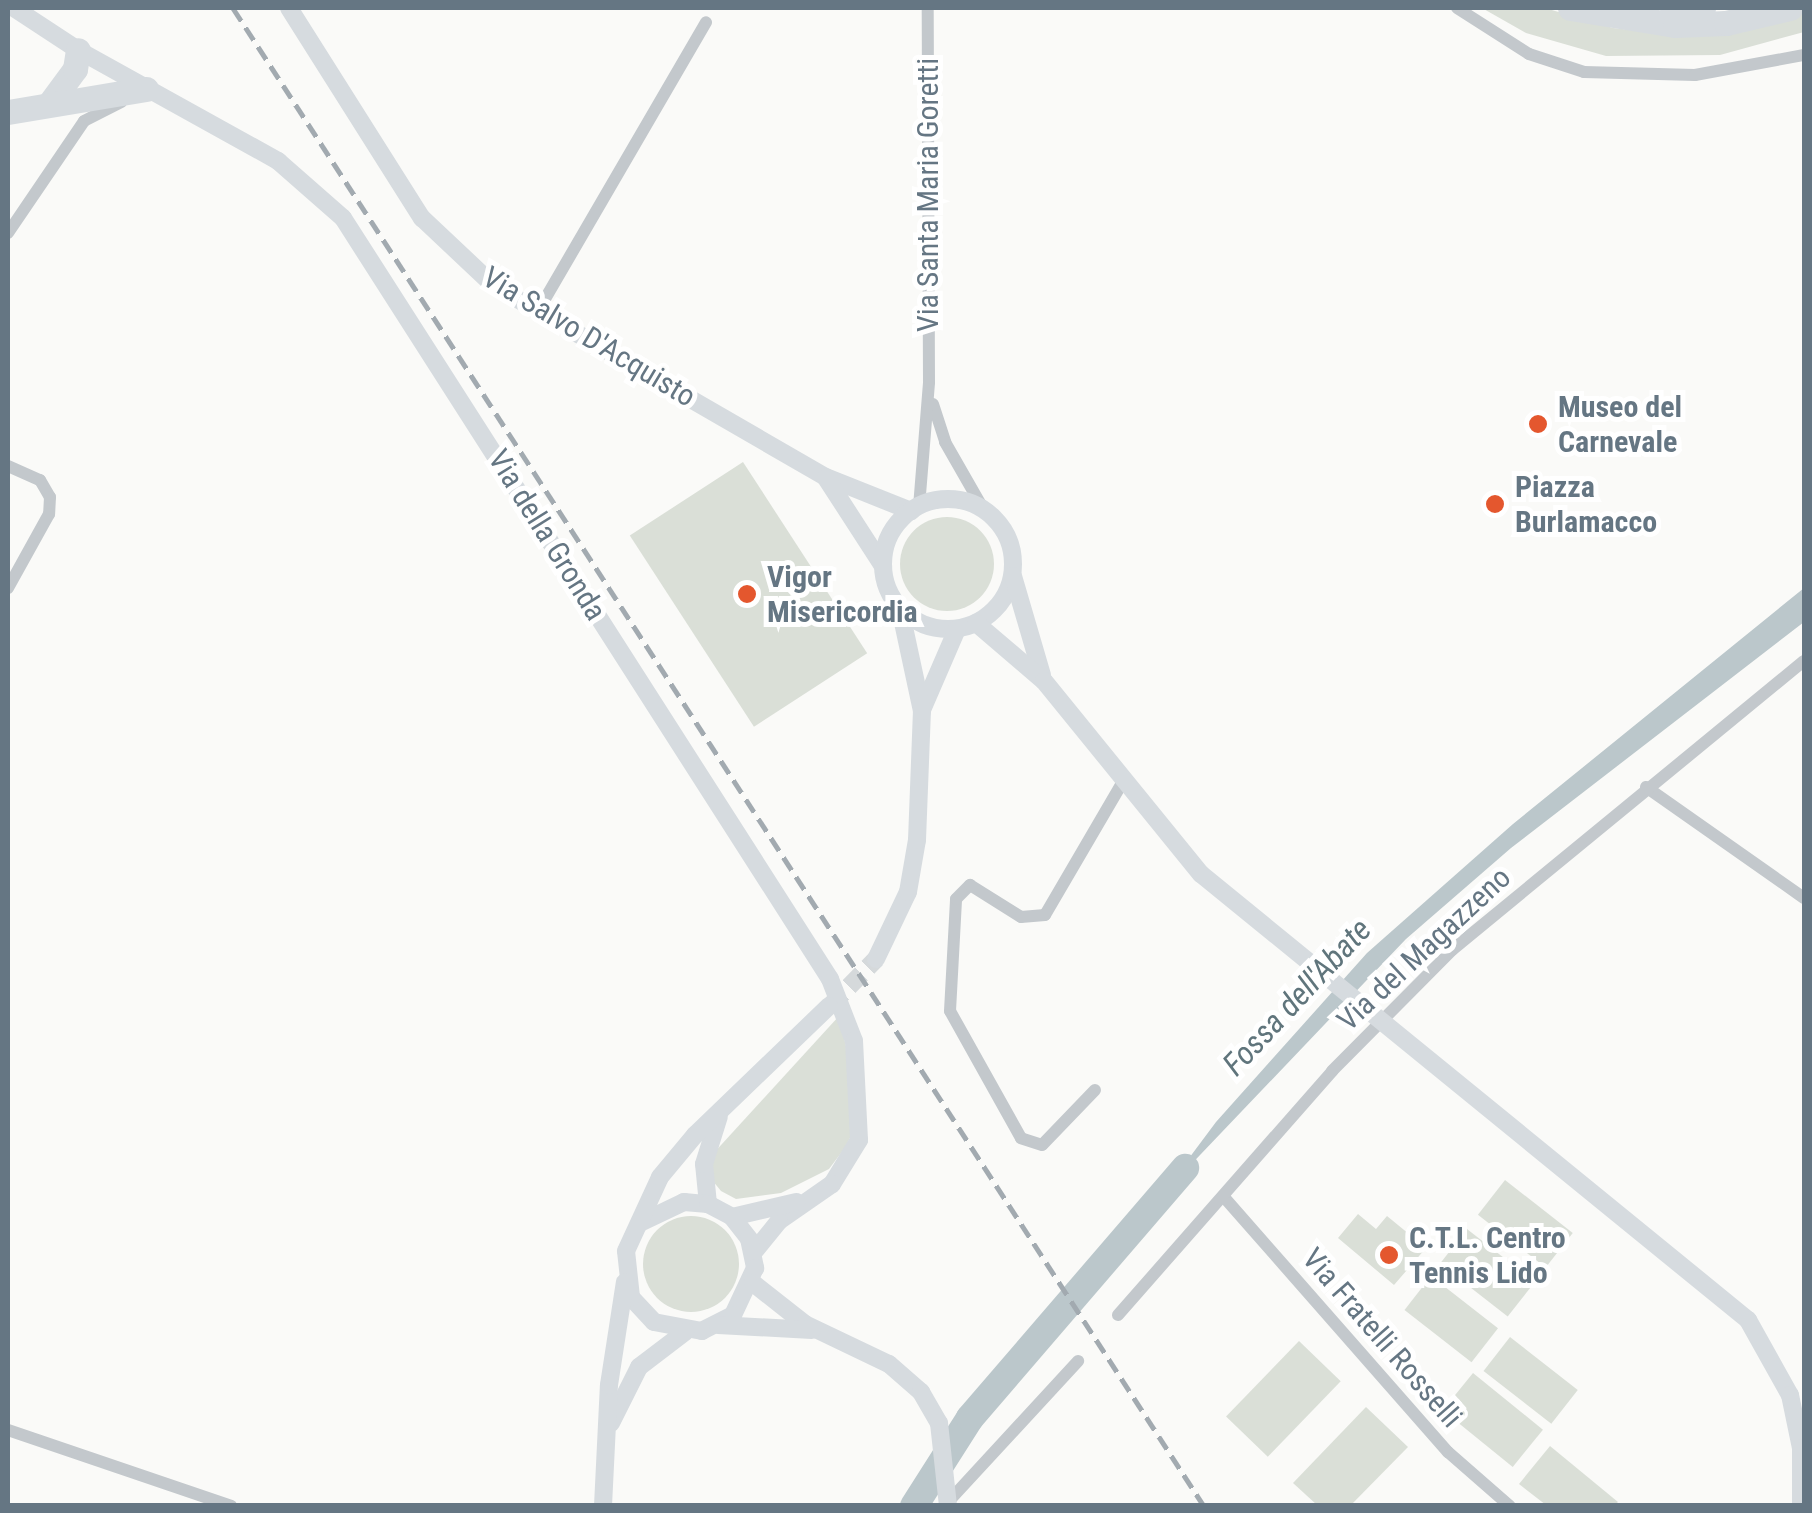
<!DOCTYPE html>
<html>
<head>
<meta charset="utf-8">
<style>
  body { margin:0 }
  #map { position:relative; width:1812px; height:1513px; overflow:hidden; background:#fafaf8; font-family:"Roboto Condensed",sans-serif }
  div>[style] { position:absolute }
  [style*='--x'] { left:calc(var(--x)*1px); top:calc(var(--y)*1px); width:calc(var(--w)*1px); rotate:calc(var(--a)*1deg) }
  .green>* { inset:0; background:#dadfd7; transform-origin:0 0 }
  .round { border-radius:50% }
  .water>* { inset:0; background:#bbc7cb }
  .river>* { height:28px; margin:-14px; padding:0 14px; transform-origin:14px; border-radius:14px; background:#bbc7cb }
  .secondary-tunnel>* { height:18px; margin-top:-9px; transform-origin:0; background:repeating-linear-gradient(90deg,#d5d9db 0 18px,transparent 0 27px) }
  .street>* { height:12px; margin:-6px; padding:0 6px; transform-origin:6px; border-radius:6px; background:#c3c8cc }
  .secondary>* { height:18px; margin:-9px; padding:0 9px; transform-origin:9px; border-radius:9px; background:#d6dbdf }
  .secondary>.ring { margin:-9px; padding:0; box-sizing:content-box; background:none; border:18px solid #d6dbdf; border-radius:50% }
  .highway>* { height:25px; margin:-12.5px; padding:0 12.5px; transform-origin:12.5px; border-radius:12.5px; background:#d6dbdf }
  .rail>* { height:5px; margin-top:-2.5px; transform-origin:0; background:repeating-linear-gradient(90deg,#a2aab0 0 15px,transparent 0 23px) }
  .dots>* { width:28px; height:28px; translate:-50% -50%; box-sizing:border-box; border:5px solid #fff; border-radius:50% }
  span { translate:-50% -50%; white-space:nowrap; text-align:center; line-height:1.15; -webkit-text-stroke:10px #fff; paint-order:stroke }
  .street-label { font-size:30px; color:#657683 }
  .poi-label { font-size:30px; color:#657683; font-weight:700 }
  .left { translate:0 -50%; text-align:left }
  .water-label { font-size:32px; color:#60757c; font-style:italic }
  .frame { position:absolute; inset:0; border:10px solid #657683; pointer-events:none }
</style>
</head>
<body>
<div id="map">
  <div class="green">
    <div style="clip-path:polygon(1482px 8px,1545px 8px,1613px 28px,1677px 35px,1772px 23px,1804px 11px,1804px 32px,1720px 55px,1606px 56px,1526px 33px)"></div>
    <div style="left:743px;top:462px;width:228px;height:135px;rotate:57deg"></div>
    <div class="round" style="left:900px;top:517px;width:94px;height:94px"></div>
    <div style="clip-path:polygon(839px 1016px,852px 1072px,852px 1134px,844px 1149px,829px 1169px,781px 1193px,736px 1199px,721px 1191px,712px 1180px,711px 1156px)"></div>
    <div style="left:1505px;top:1180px;width:86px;height:44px;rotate:38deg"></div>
    <div style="clip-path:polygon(1358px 1214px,1376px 1229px,1387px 1216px,1426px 1248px,1394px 1285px,1338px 1238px)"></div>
    <div class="round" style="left:643px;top:1216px;width:96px;height:96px"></div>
    <div style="left:1467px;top:1229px;width:86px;height:44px;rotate:38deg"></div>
    <div style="left:1431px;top:1276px;width:85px;height:43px;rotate:38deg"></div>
    <div style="left:1510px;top:1337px;width:86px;height:43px;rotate:38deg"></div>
    <div style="left:1299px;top:1341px;width:58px;height:105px;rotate:44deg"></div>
    <div style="left:1473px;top:1373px;width:90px;height:48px;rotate:39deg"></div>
    <div style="clip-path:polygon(1366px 1407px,1408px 1447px,1351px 1505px,1317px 1505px,1293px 1483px)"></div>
    <div style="clip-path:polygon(1550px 1446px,1618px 1502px,1615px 1505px,1546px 1505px,1519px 1484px)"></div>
  </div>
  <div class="water">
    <div style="clip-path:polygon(1804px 588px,1804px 622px,1511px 848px,1406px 939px,1160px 1197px,1216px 1122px,1367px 953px,1513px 824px)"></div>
  </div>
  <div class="river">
    <div style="--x:914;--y:1506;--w:104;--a:-57.5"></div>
    <div style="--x:970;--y:1418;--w:330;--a:-49.3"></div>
  </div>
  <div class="secondary-tunnel">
    <div style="--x:830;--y:1006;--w:66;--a:-45.6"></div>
  </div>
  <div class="street">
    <div style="--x:1457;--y:8;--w:85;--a:32.6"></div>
    <div style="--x:1529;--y:54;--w:58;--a:18.1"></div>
    <div style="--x:1584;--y:72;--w:111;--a:1.5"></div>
    <div style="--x:1695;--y:75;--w:111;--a:-10.4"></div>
    <div style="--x:8;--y:233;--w:135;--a:-55.8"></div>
    <div style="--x:84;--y:121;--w:42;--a:-27.2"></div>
    <div style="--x:538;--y:311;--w:334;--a:-59.8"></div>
    <div style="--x:933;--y:404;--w:40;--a:72"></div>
    <div style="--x:945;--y:442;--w:78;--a:60.2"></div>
    <div style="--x:8;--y:466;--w:35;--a:24"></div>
    <div style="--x:40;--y:480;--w:20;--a:60"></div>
    <div style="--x:50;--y:497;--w:17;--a:93"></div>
    <div style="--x:49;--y:514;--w:85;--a:119"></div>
    <div style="--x:919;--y:507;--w:125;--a:-85.4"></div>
    <div style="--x:929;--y:382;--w:374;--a:-90.2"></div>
    <div style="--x:1646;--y:787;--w:193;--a:35.1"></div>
    <div style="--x:1095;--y:1090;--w:76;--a:133.9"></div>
    <div style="--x:1042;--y:1145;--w:22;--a:-162"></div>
    <div style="--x:1021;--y:1138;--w:145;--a:-119.2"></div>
    <div style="--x:950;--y:1011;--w:112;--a:-86.9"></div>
    <div style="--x:956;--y:899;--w:20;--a:-45"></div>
    <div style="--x:970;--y:885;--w:60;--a:32.1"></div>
    <div style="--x:1021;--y:917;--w:24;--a:-5"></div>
    <div style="--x:1045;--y:915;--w:153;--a:-59.7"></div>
    <div style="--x:1223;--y:1196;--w:341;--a:48.7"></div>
    <div style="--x:1448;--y:1452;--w:82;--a:41.1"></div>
    <div style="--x:1118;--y:1315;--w:325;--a:-48.7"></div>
    <div style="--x:1332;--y:1071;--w:170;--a:-45.2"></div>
    <div style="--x:1452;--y:950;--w:455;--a:-39.4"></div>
    <div style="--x:8;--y:1430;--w:236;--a:18.8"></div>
    <div style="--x:948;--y:1502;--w:192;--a:-47.3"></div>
  </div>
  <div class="secondary">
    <div style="--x:14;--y:8;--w:77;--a:33.3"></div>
    <div style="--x:78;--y:50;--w:229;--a:29"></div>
    <div style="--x:278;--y:161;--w:86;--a:41.2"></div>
    <div style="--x:343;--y:218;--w:903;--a:57.38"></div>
    <div style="--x:830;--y:979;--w:66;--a:68.8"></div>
    <div style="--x:854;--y:1041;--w:99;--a:87.1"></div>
    <div style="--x:859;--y:1140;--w:52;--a:121.5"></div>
    <div style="--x:832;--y:1184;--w:65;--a:145.1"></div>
    <div style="--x:779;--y:1221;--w:41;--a:129.1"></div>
    <div style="--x:289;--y:8;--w:249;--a:57.7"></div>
    <div style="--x:422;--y:218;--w:98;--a:43.3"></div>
    <div style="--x:493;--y:285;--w:384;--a:30"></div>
    <div style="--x:826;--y:477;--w:92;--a:21.8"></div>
    <div style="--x:826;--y:478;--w:105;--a:57.1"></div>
    <div class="ring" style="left:883px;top:499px;width:112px;height:112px"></div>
    <div style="--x:1013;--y:576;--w:103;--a:73.7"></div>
    <div style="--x:976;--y:623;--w:89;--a:40.5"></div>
    <div style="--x:1044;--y:681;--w:249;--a:50.9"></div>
    <div style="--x:1201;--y:874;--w:706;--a:39.19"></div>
    <div style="--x:1748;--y:1320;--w:86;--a:60.8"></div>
    <div style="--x:1790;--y:1395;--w:54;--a:78.3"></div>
    <div style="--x:1801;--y:1448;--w:58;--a:90"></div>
    <div style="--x:922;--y:710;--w:88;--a:-66.6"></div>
    <div style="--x:876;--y:959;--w:74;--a:-64.5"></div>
    <div style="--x:908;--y:892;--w:53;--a:-80.2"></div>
    <div style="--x:917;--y:840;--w:129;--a:-87.8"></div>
    <div style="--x:922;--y:711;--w:105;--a:-102.1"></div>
    <div style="--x:708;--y:1204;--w:40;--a:-95.7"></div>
    <div style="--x:704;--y:1164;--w:50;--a:-72.6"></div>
    <div style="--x:732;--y:1217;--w:66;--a:-13.2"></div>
    <div style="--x:640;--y:1223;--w:49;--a:-25.5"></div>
    <div style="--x:684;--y:1202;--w:24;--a:5"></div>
    <div style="--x:708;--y:1204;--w:27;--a:28"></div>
    <div style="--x:732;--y:1217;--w:28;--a:52"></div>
    <div style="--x:749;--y:1239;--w:30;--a:78"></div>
    <div style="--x:755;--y:1268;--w:52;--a:115.1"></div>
    <div style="--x:733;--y:1315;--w:35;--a:153"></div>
    <div style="--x:702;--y:1331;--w:49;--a:-169.4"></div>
    <div style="--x:654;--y:1322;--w:34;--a:-133"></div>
    <div style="--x:631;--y:1297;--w:46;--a:-96.2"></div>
    <div style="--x:626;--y:1251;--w:81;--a:-65.3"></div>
    <div style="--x:660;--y:1177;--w:55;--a:-50.2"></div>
    <div style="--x:695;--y:1135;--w:186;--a:-43.9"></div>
    <div style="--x:753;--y:1283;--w:66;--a:38.3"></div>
    <div style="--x:805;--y:1324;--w:93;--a:25.5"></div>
    <div style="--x:889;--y:1364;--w:43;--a:41.2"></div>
    <div style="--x:921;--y:1392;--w:36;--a:60"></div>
    <div style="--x:939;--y:1423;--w:83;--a:83.8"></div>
    <div style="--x:718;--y:1325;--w:94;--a:3"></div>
    <div style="--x:611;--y:1423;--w:63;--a:-63.4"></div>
    <div style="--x:639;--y:1367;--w:58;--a:-37.3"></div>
    <div style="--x:603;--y:1506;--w:121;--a:-87.2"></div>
    <div style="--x:609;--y:1385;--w:104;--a:-81.2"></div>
  </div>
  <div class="highway">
    <div style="--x:1570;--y:8;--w:106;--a:9.2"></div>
    <div style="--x:1675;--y:25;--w:51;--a:-2.2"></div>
    <div style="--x:1726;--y:23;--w:66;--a:-13.2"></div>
    <div style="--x:1672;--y:8;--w:31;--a:0"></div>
    <div style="--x:50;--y:103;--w:42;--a:-53.7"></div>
    <div style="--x:75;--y:69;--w:19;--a:-81"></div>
    <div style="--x:8;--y:112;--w:140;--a:-9.5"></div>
  </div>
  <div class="rail">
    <div style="--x:233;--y:8;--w:1785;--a:57.05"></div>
  </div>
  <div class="dots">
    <div style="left:1538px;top:424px;background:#e4572e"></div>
    <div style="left:1495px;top:504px;background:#e4572e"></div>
    <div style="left:747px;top:594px;background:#e4572e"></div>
    <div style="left:1389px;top:1255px;background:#e4572e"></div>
  </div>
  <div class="street-label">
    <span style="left:928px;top:195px;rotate:-90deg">Via Santa Maria Goretti</span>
    <span style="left:589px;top:337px;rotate:31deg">Via Salvo D'Acquisto</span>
    <span style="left:547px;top:535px;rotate:58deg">Via della Gronda</span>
    <span style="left:1424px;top:949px;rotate:-43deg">Via del Magazzeno</span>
    <span style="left:1382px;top:1338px;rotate:49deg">Via Fratelli Rosselli</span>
  </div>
  <div class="poi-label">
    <span class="left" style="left:1558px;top:424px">Museo del<br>Carnevale</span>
    <span class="left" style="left:1515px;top:504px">Piazza<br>Burlamacco</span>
    <span class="left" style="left:767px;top:594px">Vigor<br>Misericordia</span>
    <span class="left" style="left:1409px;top:1255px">C.T.L. Centro<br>Tennis Lido</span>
  </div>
  <div class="water-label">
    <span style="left:1297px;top:997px;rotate:-47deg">Fossa dell'Abate</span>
  </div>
  <div class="frame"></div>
</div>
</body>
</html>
